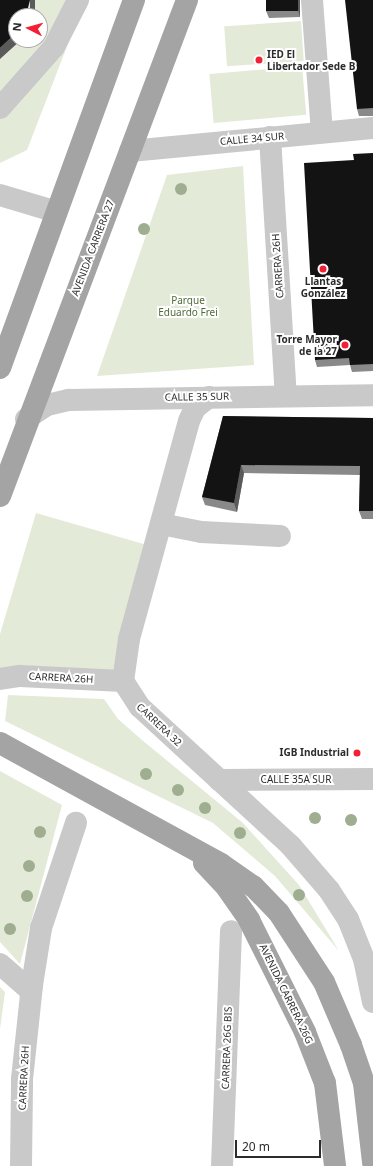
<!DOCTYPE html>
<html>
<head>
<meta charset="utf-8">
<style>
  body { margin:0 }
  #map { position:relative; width:373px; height:1166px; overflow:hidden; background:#fff; font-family:"Noto Sans",sans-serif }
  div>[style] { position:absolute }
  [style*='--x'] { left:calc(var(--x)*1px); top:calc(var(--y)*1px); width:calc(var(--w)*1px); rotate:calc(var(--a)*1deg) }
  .green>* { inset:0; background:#e3ebd8; transform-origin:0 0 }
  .minor>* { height:22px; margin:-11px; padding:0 11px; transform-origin:11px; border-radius:11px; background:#c9c9c9 }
  .major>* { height:22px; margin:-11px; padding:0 11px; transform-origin:11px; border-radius:11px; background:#a4a4a4 }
  .trees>* { width:12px; height:12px; margin:-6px; border-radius:50%; background:#9fad91 }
  .wall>* { inset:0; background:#898989 }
  .shaded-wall>* { inset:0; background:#5a5a5a; transform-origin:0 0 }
  .building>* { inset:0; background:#131313; transform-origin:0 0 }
  .dots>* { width:11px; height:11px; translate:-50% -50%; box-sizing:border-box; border:2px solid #fff; border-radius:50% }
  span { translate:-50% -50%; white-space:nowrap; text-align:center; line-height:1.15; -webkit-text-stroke:4px #fff; paint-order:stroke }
  .poi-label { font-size:10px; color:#2c2c2c; font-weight:700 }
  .left { translate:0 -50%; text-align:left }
  .right { translate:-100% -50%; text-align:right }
  .street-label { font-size:10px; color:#2c2c2c }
  .park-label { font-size:10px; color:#506a37 }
  .north { position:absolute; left:8px; top:8px; width:40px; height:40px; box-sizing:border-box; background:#fff; border:1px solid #ababab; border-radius:50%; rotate:276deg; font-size:11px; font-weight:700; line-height:16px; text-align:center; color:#2c2c2c }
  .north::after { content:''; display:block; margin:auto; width:14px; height:18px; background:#f21f35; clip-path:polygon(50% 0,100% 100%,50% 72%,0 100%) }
  .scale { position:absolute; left:235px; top:1140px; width:86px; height:18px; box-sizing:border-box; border:2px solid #2c2c2c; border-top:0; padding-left:5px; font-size:12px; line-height:14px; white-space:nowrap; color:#2c2c2c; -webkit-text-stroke:3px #fff; paint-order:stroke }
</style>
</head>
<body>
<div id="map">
  <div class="green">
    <div style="clip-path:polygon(evenodd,0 0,85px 0,27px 150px,0 163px,0 0,16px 16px,40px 16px,40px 40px,16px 40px,16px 16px)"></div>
    <div style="left:301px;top:21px;width:40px;height:77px;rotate:86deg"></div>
    <div style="left:302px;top:66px;width:49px;height:93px;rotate:85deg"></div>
    <div style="clip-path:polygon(243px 166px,254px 365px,97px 376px,167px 175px)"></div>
    <div style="clip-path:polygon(36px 513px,147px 545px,113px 674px,0 669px,0 634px)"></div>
    <div style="clip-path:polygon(8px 695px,104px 699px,118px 719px,142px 740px,243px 823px,299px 885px,339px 951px,275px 876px,213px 823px,5px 721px)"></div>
    <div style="clip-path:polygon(0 771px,62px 805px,20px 964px,0 942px)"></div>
    <div style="clip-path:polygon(0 987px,5px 992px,0 1029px)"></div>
  </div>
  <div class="minor">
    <div style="--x:312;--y:0;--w:132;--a:85.7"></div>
    <div style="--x:0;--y:108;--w:81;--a:-48.5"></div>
    <div style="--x:54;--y:47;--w:53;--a:-62.9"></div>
    <div style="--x:270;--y:137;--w:258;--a:86.5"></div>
    <div style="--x:130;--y:151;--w:244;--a:-5.4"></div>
    <div style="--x:0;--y:195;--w:59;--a:16.6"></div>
    <div style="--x:209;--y:397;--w:18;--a:142"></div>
    <div style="--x:195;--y:408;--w:14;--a:115"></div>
    <div style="--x:189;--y:421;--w:226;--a:105.4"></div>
    <div style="--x:129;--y:639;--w:42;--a:98.1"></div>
    <div style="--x:123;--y:681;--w:31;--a:57"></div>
    <div style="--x:140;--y:707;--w:205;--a:42.6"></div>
    <div style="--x:291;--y:846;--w:58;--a:49.2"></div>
    <div style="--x:329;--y:890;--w:35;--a:57"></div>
    <div style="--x:348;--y:919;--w:43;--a:68.2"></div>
    <div style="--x:364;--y:959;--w:44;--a:78.2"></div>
    <div style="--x:26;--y:419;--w:25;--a:-34"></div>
    <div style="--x:47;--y:405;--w:23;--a:-13"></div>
    <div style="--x:69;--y:400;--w:304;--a:-0.9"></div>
    <div style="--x:161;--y:524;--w:41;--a:11.3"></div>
    <div style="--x:201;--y:532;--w:79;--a:2.9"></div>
    <div style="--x:0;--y:679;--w:20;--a:-9"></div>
    <div style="--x:20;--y:676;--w:103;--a:2.8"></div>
    <div style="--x:219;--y:780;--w:154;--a:-0.4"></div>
    <div style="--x:0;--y:964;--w:41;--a:41.1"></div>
    <div style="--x:21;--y:1166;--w:87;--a:-89.3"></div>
    <div style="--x:22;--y:1079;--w:95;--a:-83.9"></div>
    <div style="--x:32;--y:985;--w:58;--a:-81"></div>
    <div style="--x:41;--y:928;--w:111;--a:-71.6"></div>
    <div style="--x:222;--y:1166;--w:235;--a:-87.8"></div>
  </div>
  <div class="major">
    <div style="--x:0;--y:368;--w:392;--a:-70"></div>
    <div style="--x:0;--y:496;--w:530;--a:-69.34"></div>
    <div style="--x:0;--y:743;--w:252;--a:28.7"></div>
    <div style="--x:221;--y:864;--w:39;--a:35"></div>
    <div style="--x:253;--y:886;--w:37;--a:46"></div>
    <div style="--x:279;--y:913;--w:82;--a:56.9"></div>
    <div style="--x:324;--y:982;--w:69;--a:66.8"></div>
    <div style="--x:351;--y:1045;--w:40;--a:71.1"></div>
    <div style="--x:364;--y:1083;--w:80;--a:83.5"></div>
    <div style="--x:204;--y:863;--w:34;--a:47"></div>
    <div style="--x:227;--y:888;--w:39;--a:55"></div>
    <div style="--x:249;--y:920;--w:125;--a:63.4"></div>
    <div style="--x:305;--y:1032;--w:55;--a:68.6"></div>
    <div style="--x:325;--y:1083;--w:84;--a:83.1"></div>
  </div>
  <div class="trees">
    <div style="left:181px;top:189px"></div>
    <div style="left:144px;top:229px"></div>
    <div style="left:146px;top:774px"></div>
    <div style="left:178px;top:790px"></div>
    <div style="left:205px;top:808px"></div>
    <div style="left:315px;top:818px"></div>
    <div style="left:351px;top:820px"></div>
    <div style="left:40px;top:832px"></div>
    <div style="left:240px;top:833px"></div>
    <div style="left:29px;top:866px"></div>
    <div style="left:299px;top:895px"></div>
    <div style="left:27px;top:896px"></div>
    <div style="left:10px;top:929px"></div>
  </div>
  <div class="wall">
    <div style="clip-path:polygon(266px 0,300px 0,300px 17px,269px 18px,266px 11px)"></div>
    <div style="clip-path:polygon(373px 0,373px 116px,359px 116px,357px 109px)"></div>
    <div style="clip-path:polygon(373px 153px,373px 371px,352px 372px,350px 365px,317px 367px,315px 360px,354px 160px)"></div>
    <div style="clip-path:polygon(223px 416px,373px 418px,373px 519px,362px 519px,359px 511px,360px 475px,244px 473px,237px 512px,205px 505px,202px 497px)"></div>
  </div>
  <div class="shaded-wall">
    <div style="left:30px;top:0;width:5px;height:16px"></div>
    <div style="clip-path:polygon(298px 0,300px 0,300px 17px,298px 10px)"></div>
    <div style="clip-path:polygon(16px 33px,16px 40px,21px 40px,0 59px,0 48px)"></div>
    <div style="clip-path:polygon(241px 465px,244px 473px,237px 512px,234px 503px)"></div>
  </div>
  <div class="building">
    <div style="clip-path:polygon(0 0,30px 0,26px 16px,16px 16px,16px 33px,0 48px)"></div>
    <div style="left:266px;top:0;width:32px;height:11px"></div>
    <div style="clip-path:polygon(345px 0,373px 0,373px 108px,357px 109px)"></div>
    <div style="clip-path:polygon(373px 153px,373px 364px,350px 365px,349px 358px,315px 360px,304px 163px,354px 160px,353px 154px)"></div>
    <div style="clip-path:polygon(223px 416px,373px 418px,373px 511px,359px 511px,360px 466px,241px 465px,234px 503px,202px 497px)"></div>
  </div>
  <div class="dots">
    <div style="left:259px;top:60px;background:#f21f35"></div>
    <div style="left:323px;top:269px;background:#f21f35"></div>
    <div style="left:345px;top:345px;background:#f21f35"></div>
    <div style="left:357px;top:753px;background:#f21f35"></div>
  </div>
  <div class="poi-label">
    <span class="left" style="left:267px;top:60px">IED El<br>Libertador Sede B</span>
    <span style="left:323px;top:287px">Llantas<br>González</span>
    <span class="right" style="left:337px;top:345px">Torre Mayor<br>de la 27</span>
    <span class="right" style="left:349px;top:753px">IGB Industrial</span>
  </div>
  <div class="street-label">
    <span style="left:252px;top:139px;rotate:-5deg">CALLE 34 SUR</span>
    <span style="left:93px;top:248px;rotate:-69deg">AVENIDA CARRERA 27</span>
    <span style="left:278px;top:266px;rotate:-94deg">CARRERA 26H</span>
    <span style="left:197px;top:397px;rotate:-1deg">CALLE 35 SUR</span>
    <span style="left:61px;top:678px;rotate:3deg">CARRERA 26H</span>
    <span style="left:159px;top:725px;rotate:43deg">CARRERA 32</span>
    <span style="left:296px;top:780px">CALLE 35A SUR</span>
    <span style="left:286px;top:994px;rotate:64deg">AVENIDA CARRERA 26G</span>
    <span style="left:227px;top:1048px;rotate:-88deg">CARRERA 26G BIS</span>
    <span style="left:24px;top:1078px;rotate:-87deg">CARRERA 26H</span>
  </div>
  <div class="park-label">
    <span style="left:188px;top:306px">Parque<br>Eduardo Frei</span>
  </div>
  <div class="north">N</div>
  <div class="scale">20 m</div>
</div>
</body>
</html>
